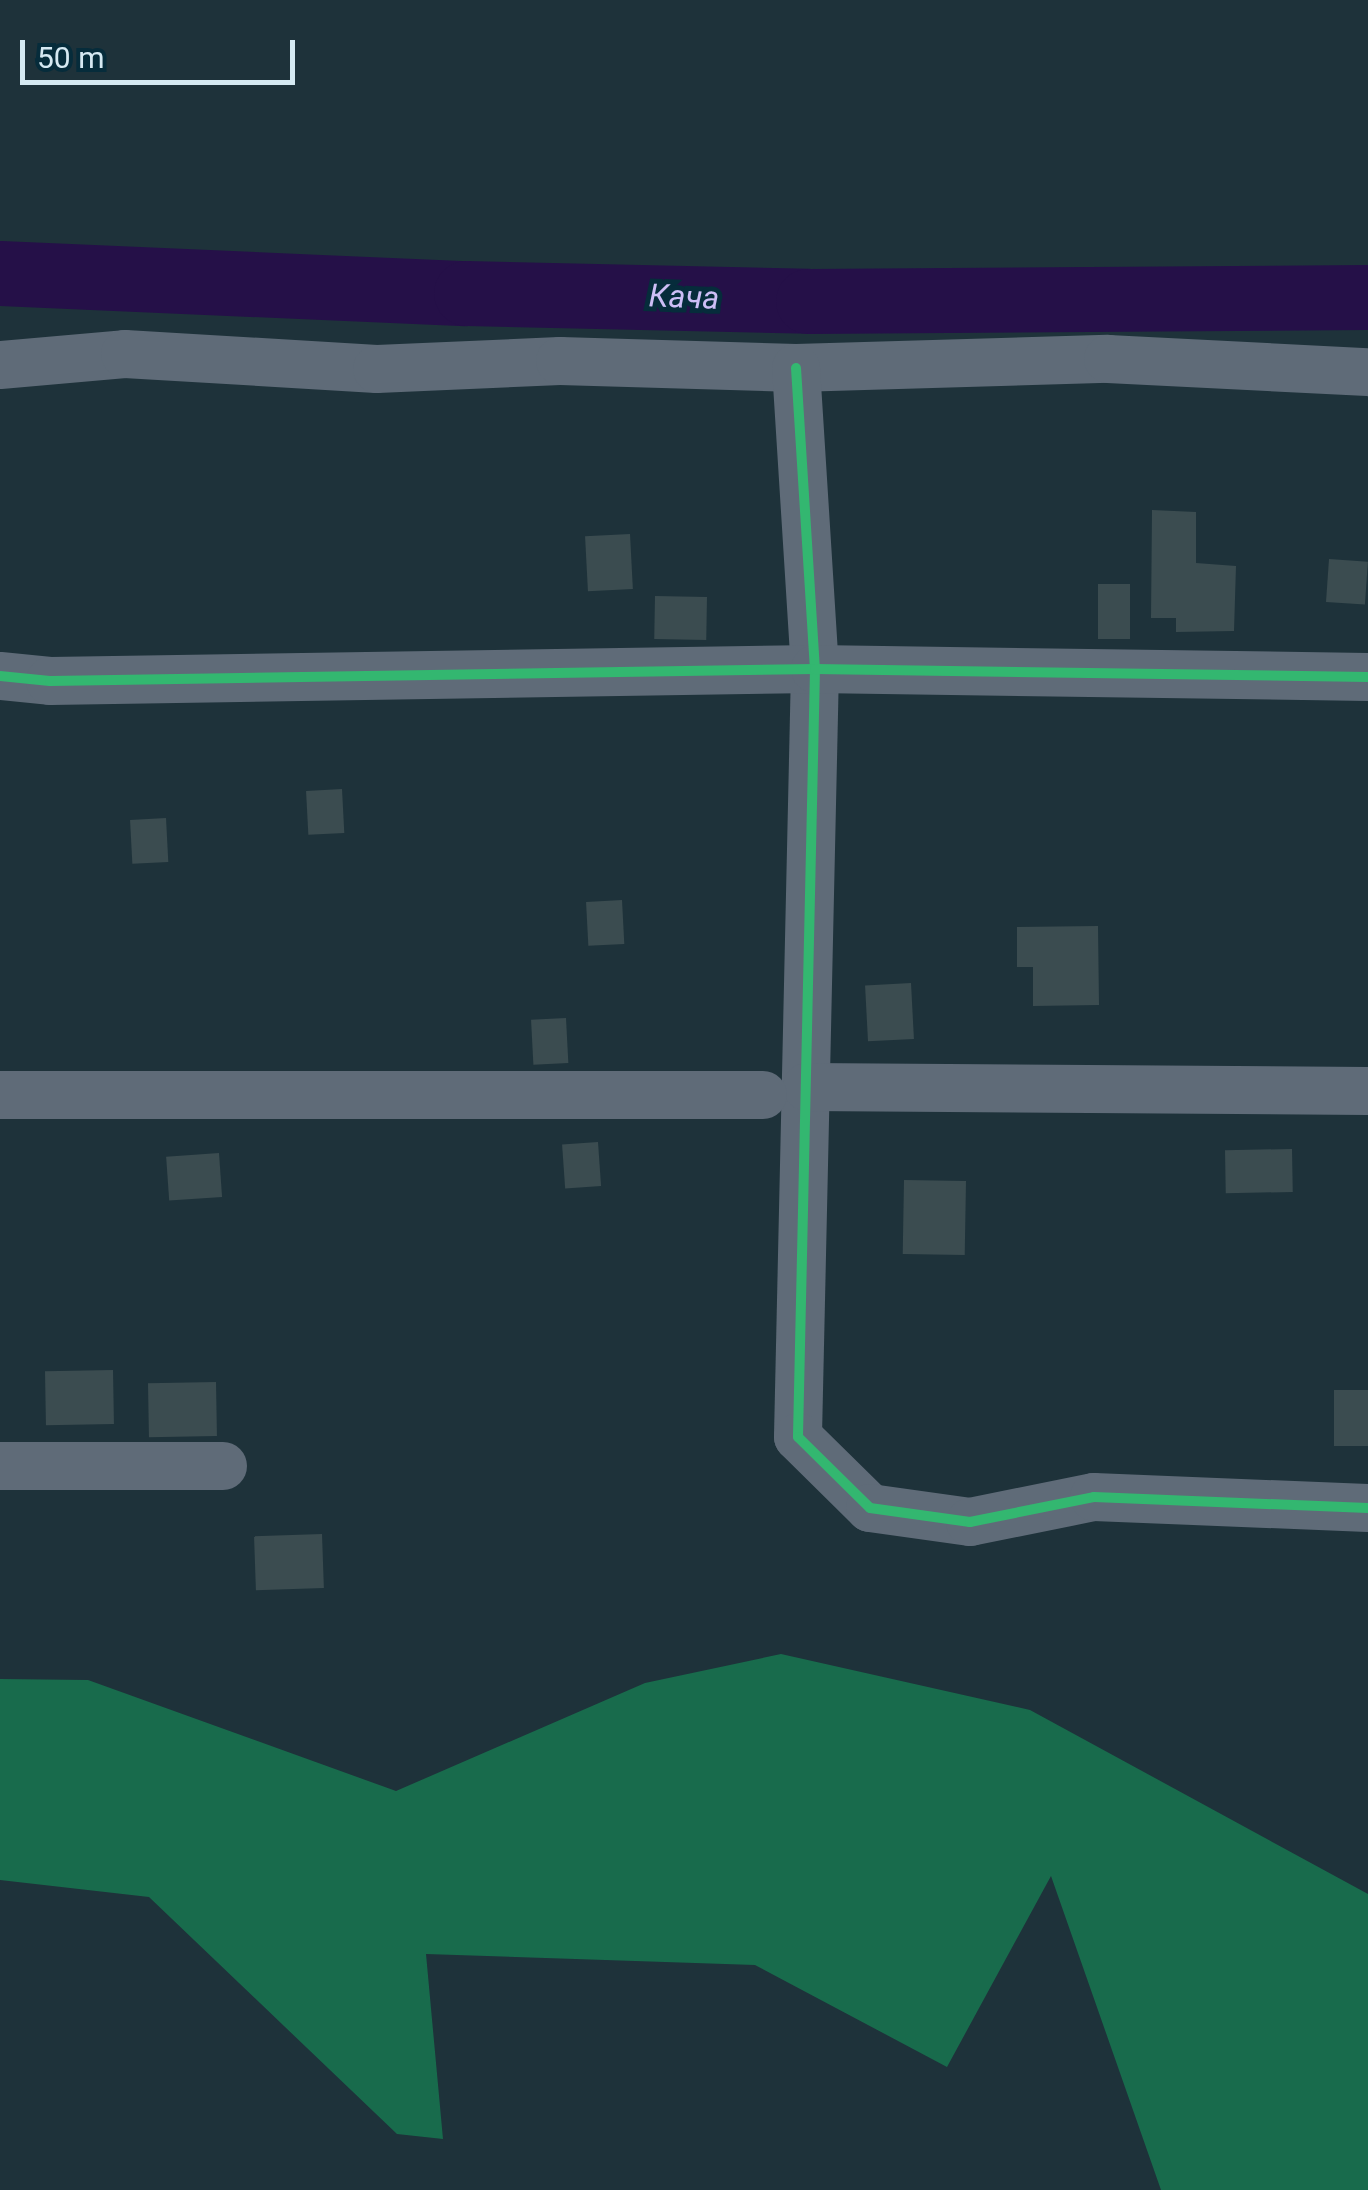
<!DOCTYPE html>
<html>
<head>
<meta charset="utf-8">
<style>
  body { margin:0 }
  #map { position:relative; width:1368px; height:2190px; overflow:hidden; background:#1e323a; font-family:Roboto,sans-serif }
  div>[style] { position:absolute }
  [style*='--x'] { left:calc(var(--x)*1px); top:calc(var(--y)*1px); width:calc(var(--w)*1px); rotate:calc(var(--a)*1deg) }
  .forest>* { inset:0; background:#186b4c }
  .river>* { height:65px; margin:-32.5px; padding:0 32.5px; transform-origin:32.5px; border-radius:32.5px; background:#251048 }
  .building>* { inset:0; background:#3b4c50; transform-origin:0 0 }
  .minor>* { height:48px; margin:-24px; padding:0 24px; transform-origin:24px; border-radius:24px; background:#5f6b78 }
  .cycleway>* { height:10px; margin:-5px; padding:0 5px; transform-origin:5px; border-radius:5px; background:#33b770 }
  span { translate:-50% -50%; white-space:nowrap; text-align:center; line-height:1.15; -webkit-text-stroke:10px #062c3b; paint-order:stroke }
  .water-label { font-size:32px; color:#cdbef6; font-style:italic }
  .scale { position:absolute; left:20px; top:40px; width:275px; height:45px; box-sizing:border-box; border:5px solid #d5e9f2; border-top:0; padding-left:12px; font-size:30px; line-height:35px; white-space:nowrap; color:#d5e9f2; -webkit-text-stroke:8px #062c3b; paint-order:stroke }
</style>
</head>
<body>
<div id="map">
  <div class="forest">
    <div style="clip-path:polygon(781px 1654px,1030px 1710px,1368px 1894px,1368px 2190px,1161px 2190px,1051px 1876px,947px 2067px,755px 1965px,426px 1954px,443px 2139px,397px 2134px,149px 1897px,0 1880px,0 1679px,88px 1680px,396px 1791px,645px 1683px)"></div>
  </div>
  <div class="river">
    <div style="--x:0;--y:273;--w:466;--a:2.5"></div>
    <div style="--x:466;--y:293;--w:342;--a:1.3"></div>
    <div style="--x:808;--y:301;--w:560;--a:-0.41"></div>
  </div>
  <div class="building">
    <div style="clip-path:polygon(1152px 510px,1196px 512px,1196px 563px,1236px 566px,1234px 631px,1176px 632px,1176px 618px,1151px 618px)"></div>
    <div style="left:630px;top:534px;width:55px;height:45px;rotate:87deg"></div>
    <div style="left:1329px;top:559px;width:39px;height:43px;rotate:4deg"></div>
    <div style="left:1098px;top:584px;width:32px;height:55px"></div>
    <div style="left:655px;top:596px;width:52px;height:43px;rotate:1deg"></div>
    <div style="left:342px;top:789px;width:44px;height:36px;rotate:87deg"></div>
    <div style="left:166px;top:818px;width:44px;height:36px;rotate:87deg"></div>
    <div style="left:622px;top:900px;width:44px;height:36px;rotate:87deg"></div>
    <div style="clip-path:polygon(1098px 926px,1099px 1005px,1033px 1006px,1033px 967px,1017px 967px,1017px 927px)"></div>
    <div style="left:911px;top:983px;width:56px;height:46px;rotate:87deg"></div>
    <div style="left:566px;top:1018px;width:45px;height:35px;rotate:87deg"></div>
    <div style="left:598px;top:1142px;width:44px;height:36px;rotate:86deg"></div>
    <div style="left:1292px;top:1149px;width:43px;height:67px;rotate:89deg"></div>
    <div style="left:219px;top:1153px;width:44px;height:53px;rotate:86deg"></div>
    <div style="left:966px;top:1181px;width:74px;height:62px;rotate:91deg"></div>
    <div style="left:113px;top:1370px;width:54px;height:68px;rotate:89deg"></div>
    <div style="left:216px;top:1382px;width:54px;height:68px;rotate:89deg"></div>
    <div style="left:1368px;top:1390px;width:56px;height:34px;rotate:90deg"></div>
    <div style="left:322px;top:1534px;width:54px;height:68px;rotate:88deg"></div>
  </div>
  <div class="minor">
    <div style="--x:0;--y:365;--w:125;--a:-5"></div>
    <div style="--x:125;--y:354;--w:252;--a:3.4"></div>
    <div style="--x:377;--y:369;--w:183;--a:-2.5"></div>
    <div style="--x:560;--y:361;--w:236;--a:1.7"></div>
    <div style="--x:796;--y:368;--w:312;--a:-1.7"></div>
    <div style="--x:1108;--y:359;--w:260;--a:2.9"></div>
    <div style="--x:796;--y:368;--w:302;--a:86.4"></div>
    <div style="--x:815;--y:669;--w:768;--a:91.27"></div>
    <div style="--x:798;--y:1437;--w:101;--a:44.6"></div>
    <div style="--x:870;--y:1508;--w:101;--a:8"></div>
    <div style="--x:970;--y:1522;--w:126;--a:-11.4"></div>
    <div style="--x:1094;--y:1497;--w:274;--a:2.3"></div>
    <div style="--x:0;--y:676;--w:50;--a:5.7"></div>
    <div style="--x:50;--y:681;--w:765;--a:-0.9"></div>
    <div style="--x:815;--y:669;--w:553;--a:0.83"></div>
    <div style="--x:807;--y:1087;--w:561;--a:0.41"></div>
    <div style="--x:0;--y:1095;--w:763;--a:0"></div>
    <div style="--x:0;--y:1466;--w:223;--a:0"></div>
  </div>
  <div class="cycleway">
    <div style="--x:796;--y:368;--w:302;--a:86.4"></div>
    <div style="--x:815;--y:669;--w:768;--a:91.27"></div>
    <div style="--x:798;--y:1437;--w:101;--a:44.6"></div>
    <div style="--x:870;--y:1508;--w:101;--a:8"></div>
    <div style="--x:970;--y:1522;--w:126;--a:-11.4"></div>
    <div style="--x:1094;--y:1497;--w:274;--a:2.3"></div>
    <div style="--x:0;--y:676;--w:50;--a:5.7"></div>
    <div style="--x:50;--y:681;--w:765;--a:-0.9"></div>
    <div style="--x:815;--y:669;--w:553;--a:0.83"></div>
  </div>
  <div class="water-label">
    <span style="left:684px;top:297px;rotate:2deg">Кача</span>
  </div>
  <div class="scale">50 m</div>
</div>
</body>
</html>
